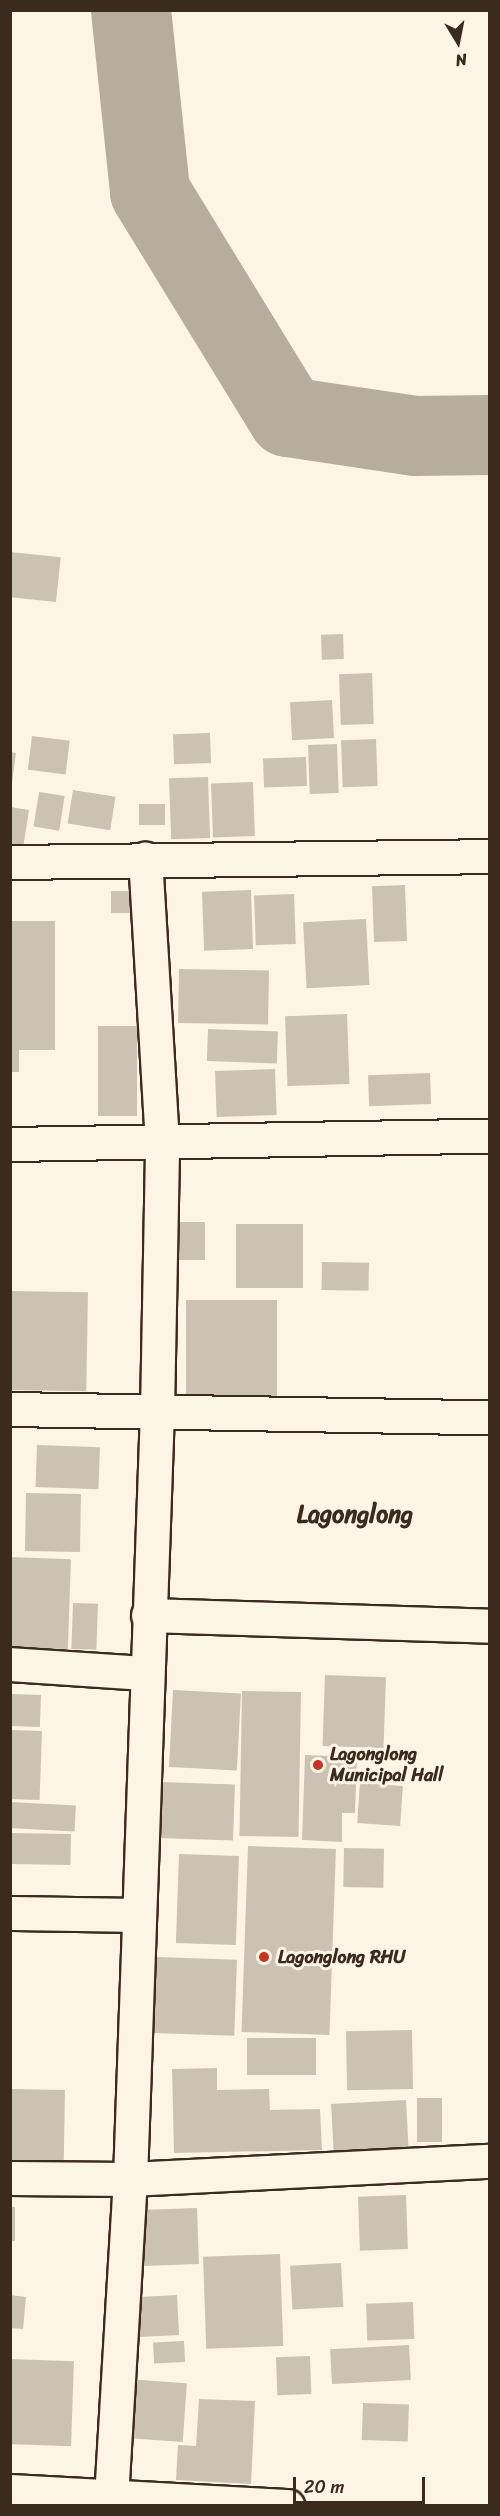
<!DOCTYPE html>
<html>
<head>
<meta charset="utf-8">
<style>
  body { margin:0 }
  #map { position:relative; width:500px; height:2516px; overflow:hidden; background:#fcf5e5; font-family:Sriracha,sans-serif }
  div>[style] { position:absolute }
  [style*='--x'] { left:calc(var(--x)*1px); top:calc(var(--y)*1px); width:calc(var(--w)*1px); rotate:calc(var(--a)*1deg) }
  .river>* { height:80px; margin:-40px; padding:0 40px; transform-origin:40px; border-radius:40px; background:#b7ad9e }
  .building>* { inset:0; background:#ccc2b3; transform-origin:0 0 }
  .roads { filter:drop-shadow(2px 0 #3b2a1e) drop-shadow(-2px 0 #3b2a1e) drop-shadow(0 2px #3b2a1e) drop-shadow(0 -2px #3b2a1e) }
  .minor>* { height:33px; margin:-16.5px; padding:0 16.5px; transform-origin:16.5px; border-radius:16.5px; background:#fcf5e5 }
  .tertiary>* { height:33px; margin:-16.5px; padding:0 16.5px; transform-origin:16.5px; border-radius:16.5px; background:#fcf5e5 }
  .dots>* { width:16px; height:16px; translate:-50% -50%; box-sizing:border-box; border:3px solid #fcf5e5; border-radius:50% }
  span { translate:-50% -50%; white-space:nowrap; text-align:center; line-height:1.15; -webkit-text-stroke:6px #fcf5e5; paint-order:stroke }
  .poi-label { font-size:18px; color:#3b2a1e; font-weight:700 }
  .left { translate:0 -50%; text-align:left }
  .district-label { font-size:24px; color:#3b2a1e; font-weight:700 }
  .frame { position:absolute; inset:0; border:12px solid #3b2a1e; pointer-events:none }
  .north { position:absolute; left:428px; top:12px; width:60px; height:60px; -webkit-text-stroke:4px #fcf5e5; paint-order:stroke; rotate:170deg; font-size:16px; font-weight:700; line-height:24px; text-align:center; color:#3b2a1e }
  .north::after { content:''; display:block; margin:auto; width:21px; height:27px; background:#3b2a1e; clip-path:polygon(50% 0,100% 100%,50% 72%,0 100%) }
  .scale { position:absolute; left:293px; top:2477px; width:132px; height:27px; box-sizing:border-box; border:3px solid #3b2a1e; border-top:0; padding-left:8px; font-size:18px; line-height:21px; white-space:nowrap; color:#3b2a1e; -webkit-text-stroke:4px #fcf5e5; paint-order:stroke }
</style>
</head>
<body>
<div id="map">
  <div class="river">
    <div style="--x:131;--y:10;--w:183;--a:84"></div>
    <div style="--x:150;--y:192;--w:264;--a:58.5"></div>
    <div style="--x:288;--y:417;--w:128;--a:8.5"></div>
    <div style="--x:415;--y:436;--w:75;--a:-0.8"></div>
  </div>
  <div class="building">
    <div style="left:10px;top:552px;width:51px;height:45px;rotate:6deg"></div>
    <div style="left:343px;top:634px;width:25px;height:22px;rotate:88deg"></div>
    <div style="left:372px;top:673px;width:51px;height:33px;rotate:88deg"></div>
    <div style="left:332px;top:700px;width:38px;height:42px;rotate:87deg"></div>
    <div style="left:210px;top:733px;width:30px;height:37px;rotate:88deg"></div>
    <div style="left:32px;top:736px;width:38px;height:34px;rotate:7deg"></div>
    <div style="left:376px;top:739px;width:47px;height:35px;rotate:88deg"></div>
    <div style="left:337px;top:744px;width:49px;height:29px;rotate:88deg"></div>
    <div style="clip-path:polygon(10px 752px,16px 753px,12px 783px,10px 783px)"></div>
    <div style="left:306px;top:757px;width:29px;height:43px;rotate:88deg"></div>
    <div style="left:208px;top:777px;width:61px;height:39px;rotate:88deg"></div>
    <div style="left:253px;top:782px;width:54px;height:42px;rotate:88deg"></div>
    <div style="left:73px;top:790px;width:43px;height:34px;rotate:9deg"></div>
    <div style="left:39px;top:792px;width:26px;height:35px;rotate:9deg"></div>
    <div style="left:165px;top:804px;width:21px;height:26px;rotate:90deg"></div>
    <div style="clip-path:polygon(10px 807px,29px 810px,23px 848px,10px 846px)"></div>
    <div style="left:405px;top:885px;width:56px;height:33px;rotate:88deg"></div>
    <div style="left:251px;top:890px;width:59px;height:49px;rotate:88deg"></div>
    <div style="left:111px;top:891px;width:26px;height:22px"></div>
    <div style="left:294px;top:894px;width:50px;height:40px;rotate:88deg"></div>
    <div style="left:366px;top:919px;width:66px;height:63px;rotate:87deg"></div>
    <div style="clip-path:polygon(10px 921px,55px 921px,55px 1050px,19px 1050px,19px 1072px,10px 1072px)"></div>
    <div style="left:179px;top:969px;width:90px;height:54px;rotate:1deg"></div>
    <div style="left:347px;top:1014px;width:70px;height:62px;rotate:88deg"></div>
    <div style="left:98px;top:1026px;width:39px;height:90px"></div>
    <div style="left:208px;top:1029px;width:70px;height:32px;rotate:2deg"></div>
    <div style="left:275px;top:1069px;width:46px;height:60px;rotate:88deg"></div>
    <div style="left:430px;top:1073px;width:31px;height:62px;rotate:88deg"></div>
    <div style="left:163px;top:1222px;width:42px;height:38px"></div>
    <div style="left:236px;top:1224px;width:67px;height:64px"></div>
    <div style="left:322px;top:1262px;width:47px;height:28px;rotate:1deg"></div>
    <div style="left:10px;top:1291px;width:78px;height:99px;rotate:1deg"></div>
    <div style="left:186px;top:1300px;width:91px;height:101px"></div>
    <div style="left:37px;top:1445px;width:63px;height:42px;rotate:2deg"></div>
    <div style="left:26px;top:1493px;width:55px;height:58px;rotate:1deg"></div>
    <div style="left:10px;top:1557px;width:61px;height:90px;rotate:2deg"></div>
    <div style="left:73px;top:1603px;width:25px;height:46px;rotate:2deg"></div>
    <div style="left:325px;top:1675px;width:61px;height:71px;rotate:2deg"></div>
    <div style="left:173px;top:1690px;width:68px;height:77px;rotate:3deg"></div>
    <div style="left:242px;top:1691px;width:59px;height:145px;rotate:1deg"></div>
    <div style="left:10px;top:1694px;width:31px;height:32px;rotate:2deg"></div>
    <div style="left:10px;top:1730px;width:32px;height:69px;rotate:2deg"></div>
    <div style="clip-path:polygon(305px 1755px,357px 1757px,355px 1813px,342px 1813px,342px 1842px,302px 1840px)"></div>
    <div style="left:160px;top:1782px;width:75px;height:56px;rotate:2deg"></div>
    <div style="left:360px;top:1783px;width:43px;height:40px;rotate:4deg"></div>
    <div style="left:10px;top:1802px;width:66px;height:26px;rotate:3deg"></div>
    <div style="left:10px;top:1833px;width:61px;height:31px;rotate:1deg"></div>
    <div style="left:248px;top:1846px;width:88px;height:186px;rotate:2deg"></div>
    <div style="left:344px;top:1848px;width:40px;height:39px;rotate:1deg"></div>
    <div style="left:179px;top:1854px;width:60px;height:89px;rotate:2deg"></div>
    <div style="left:156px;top:1957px;width:81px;height:76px;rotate:2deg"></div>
    <div style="left:412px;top:2030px;width:59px;height:66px;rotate:89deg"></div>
    <div style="left:316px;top:2038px;width:37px;height:69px;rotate:90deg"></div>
    <div style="clip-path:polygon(217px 2068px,217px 2090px,269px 2089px,270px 2110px,320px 2109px,322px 2150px,174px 2153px,172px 2069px)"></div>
    <div style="left:10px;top:2089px;width:55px;height:73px;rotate:1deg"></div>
    <div style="left:417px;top:2098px;width:25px;height:44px"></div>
    <div style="left:406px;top:2100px;width:55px;height:75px;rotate:87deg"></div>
    <div style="left:406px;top:2195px;width:54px;height:48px;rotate:88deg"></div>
    <div style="left:10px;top:2207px;width:5px;height:34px"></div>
    <div style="left:197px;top:2208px;width:56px;height:63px;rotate:88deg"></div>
    <div style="left:280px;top:2254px;width:92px;height:77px;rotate:88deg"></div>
    <div style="left:341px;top:2263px;width:44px;height:51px;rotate:87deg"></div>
    <div style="clip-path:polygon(10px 2295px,26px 2297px,23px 2329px,10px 2328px)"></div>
    <div style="left:177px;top:2295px;width:40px;height:44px;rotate:87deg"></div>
    <div style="left:413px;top:2302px;width:37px;height:47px;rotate:88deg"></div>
    <div style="left:184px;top:2341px;width:21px;height:31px;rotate:87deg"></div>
    <div style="left:409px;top:2345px;width:35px;height:79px;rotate:87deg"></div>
    <div style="left:310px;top:2356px;width:38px;height:34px;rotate:88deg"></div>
    <div style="left:10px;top:2359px;width:64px;height:85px;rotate:2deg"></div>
    <div style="left:127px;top:2379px;width:60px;height:59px;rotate:4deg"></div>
    <div style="clip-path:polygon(199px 2399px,255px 2401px,251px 2484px,176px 2480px,178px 2445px,196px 2446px)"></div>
    <div style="left:363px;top:2403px;width:46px;height:37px;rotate:2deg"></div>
  </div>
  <div class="roads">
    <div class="minor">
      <div style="--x:10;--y:862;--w:480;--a:-0.7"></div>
      <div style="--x:10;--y:1144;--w:480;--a:-1"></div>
      <div style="--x:148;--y:1615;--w:342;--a:1.8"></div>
      <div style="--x:10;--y:1664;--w:137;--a:3.8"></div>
      <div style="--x:10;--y:1913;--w:128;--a:0.9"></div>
      <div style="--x:10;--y:2491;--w:278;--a:3.1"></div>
      <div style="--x:111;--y:2498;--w:320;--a:-86.6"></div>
      <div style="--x:130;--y:2179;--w:768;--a:-87.99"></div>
      <div style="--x:157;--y:1411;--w:268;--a:-88.9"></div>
      <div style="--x:162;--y:1143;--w:285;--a:-93.4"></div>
    </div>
    <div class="tertiary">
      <div style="--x:10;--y:1409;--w:480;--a:1"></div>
      <div style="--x:10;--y:2178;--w:120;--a:0.5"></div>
      <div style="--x:130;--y:2179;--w:360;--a:-2.9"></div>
    </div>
  </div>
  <div class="dots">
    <div style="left:318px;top:1765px;background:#c8321e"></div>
    <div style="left:264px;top:1957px;background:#c8321e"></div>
  </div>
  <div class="poi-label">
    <span class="left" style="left:330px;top:1765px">Lagonglong<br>Municipal Hall</span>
    <span class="left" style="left:278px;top:1957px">Lagonglong RHU</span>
  </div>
  <div class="district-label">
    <span style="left:355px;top:1515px">Lagonglong</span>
  </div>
  <div class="frame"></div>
  <div class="north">N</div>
  <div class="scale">20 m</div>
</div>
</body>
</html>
